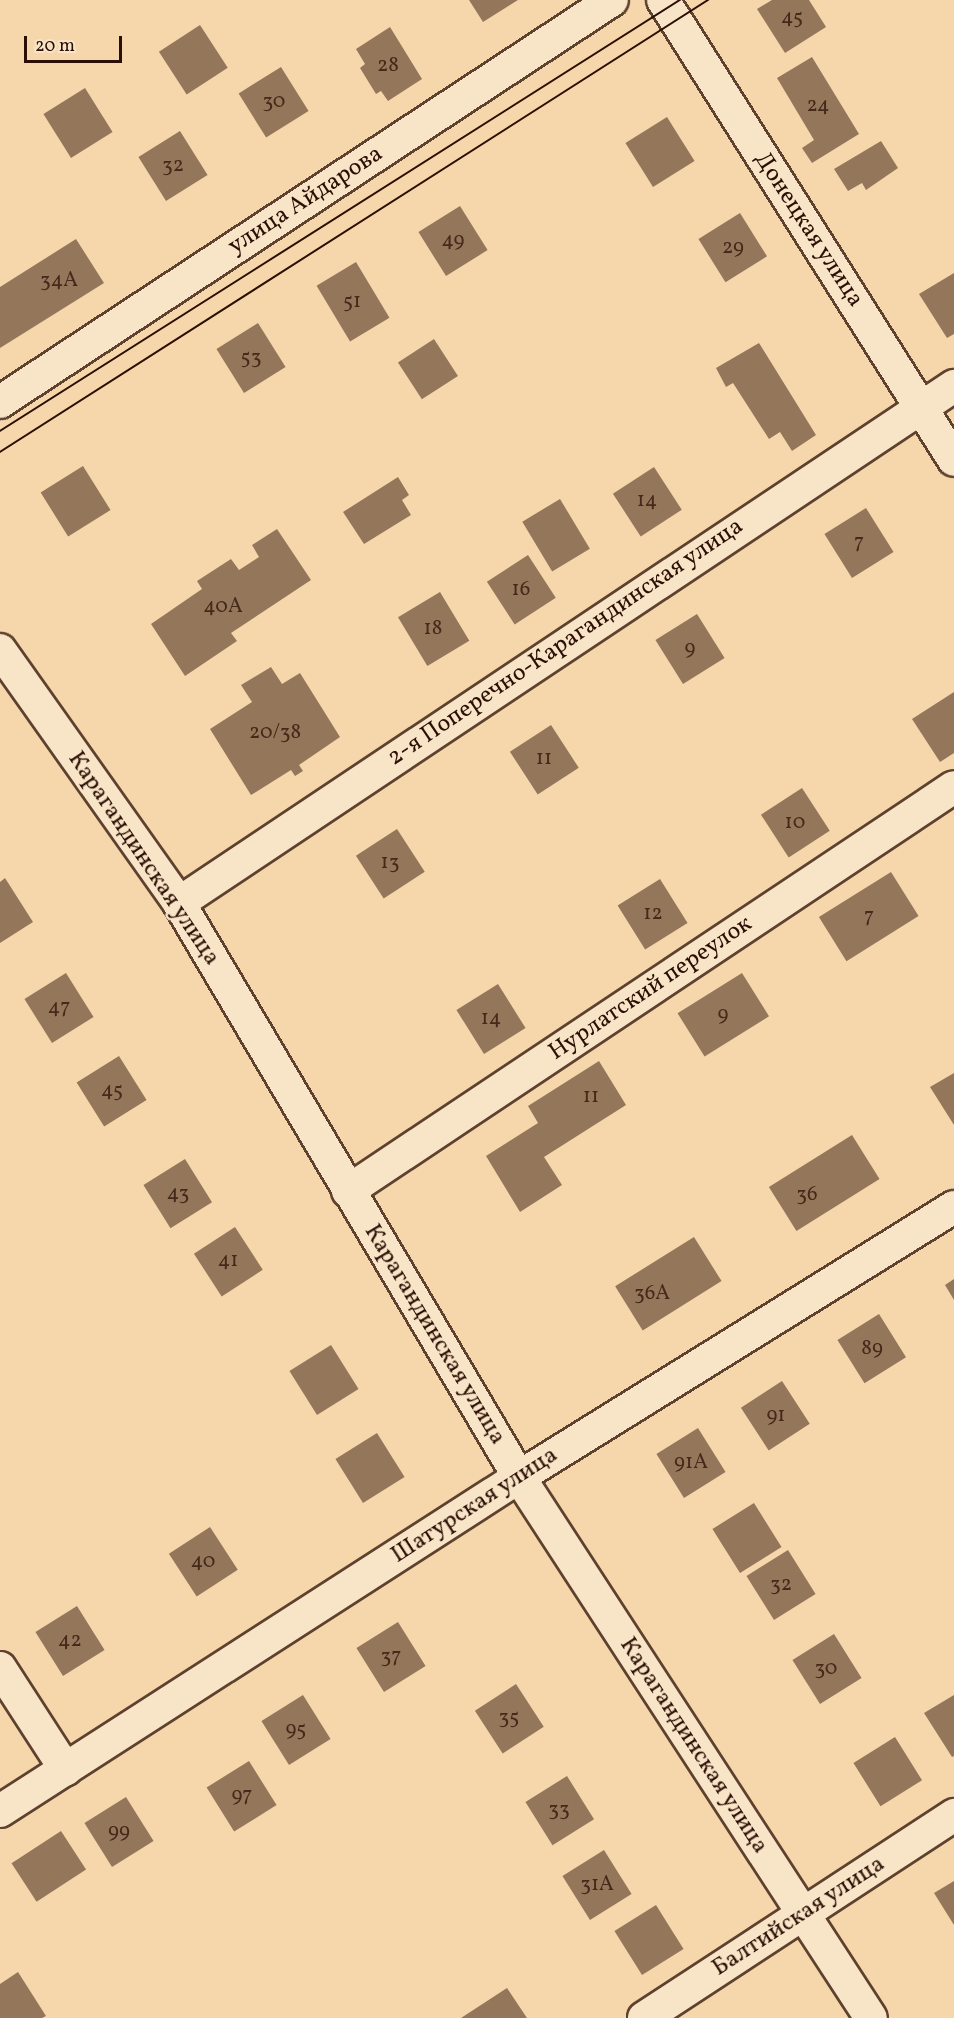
<!DOCTYPE html>
<html>
<head>
<meta charset="utf-8">
<style>
  body { margin:0 }
  #map { position:relative; width:954px; height:2018px; overflow:hidden; background:#f5d7ab; font-family:Vollkorn,serif }
  div>[style] { position:absolute }
  [style*='--x'] { left:calc(var(--x)*1px); top:calc(var(--y)*1px); width:calc(var(--w)*1px); rotate:calc(var(--a)*1deg) }
  .building>* { inset:0; background:#94775b; transform-origin:0 0 }
  .roads { filter:drop-shadow(2px 0 #5e412e) drop-shadow(-2px 0 #5e412e) drop-shadow(0 2px #5e412e) drop-shadow(0 -2px #5e412e) }
  .minor>* { height:32px; margin:-16px; padding:0 16px; transform-origin:16px; border-radius:16px; background:#f8e5c8 }
  .tram>* { height:1.5px; margin:-0.75px; padding:0 0.75px; transform-origin:0.75px; border-radius:0.75px; background:#2b0f04 }
  span { translate:-50% -50%; white-space:nowrap; text-align:center; line-height:1.15; -webkit-text-stroke:5px #f8e5c8; paint-order:stroke }
  .number-label { font-size:21px; color:#45291a }
  .number-label span { -webkit-text-stroke-width:0 }
  .street-label { font-size:24px; color:#2b0f04 }
  .scale { position:absolute; left:24px; top:36px; width:98px; height:27px; box-sizing:border-box; border:3px solid #2b0f04; border-top:0; padding-left:8px; font-size:18px; line-height:21px; white-space:nowrap; color:#2b0f04; -webkit-text-stroke:4px #f8e5c8; paint-order:stroke }
</style>
</head>
<body>
<div id="map">
  <div class="building">
    <div style="clip-path:polygon(469px 0,518px 0,483px 22px)"></div>
    <div style="clip-path:polygon(772px 0,809px 0,826px 27px,785px 53px,757px 9px)"></div>
    <div style="left:200px;top:25px;width:51px;height:49px;rotate:57deg"></div>
    <div style="clip-path:polygon(390px 27px,422px 79px,388px 101px,381px 91px,376px 94px,360px 68px,365px 64px,356px 49px)"></div>
    <div style="clip-path:polygon(812px 57px,859px 134px,812px 163px,802px 148px,814px 140px,777px 78px)"></div>
    <div style="left:281px;top:67px;width:52px;height:50px;rotate:58deg"></div>
    <div style="left:85px;top:88px;width:52px;height:49px;rotate:58deg"></div>
    <div style="left:667px;top:117px;width:52px;height:49px;rotate:58deg"></div>
    <div style="left:180px;top:131px;width:52px;height:49px;rotate:58deg"></div>
    <div style="clip-path:polygon(881px 141px,898px 168px,866px 190px,862px 183px,848px 191px,834px 169px)"></div>
    <div style="left:460px;top:206px;width:52px;height:49px;rotate:58deg"></div>
    <div style="left:740px;top:213px;width:51px;height:49px;rotate:58deg"></div>
    <div style="clip-path:polygon(76px 239px,104px 283px,0 348px,0 287px)"></div>
    <div style="left:356px;top:262px;width:65px;height:46px;rotate:59deg"></div>
    <div style="clip-path:polygon(954px 273px,954px 334px,947px 338px,919px 294px)"></div>
    <div style="left:258px;top:323px;width:52px;height:49px;rotate:58deg"></div>
    <div style="left:434px;top:339px;width:44px;height:43px;rotate:57deg"></div>
    <div style="clip-path:polygon(759px 343px,816px 435px,792px 451px,780px 432px,769px 439px,733px 383px,726px 387px,716px 368px)"></div>
    <div style="left:83px;top:466px;width:52px;height:50px;rotate:58deg"></div>
    <div style="left:654px;top:467px;width:51px;height:49px;rotate:57deg"></div>
    <div style="clip-path:polygon(398px 477px,409px 495px,402px 500px,411px 515px,364px 544px,343px 512px)"></div>
    <div style="left:560px;top:499px;width:58px;height:44px;rotate:59deg"></div>
    <div style="left:866px;top:508px;width:52px;height:49px;rotate:58deg"></div>
    <div style="clip-path:polygon(277px 529px,311px 580px,231px 633px,237px 641px,185px 676px,151px 624px,202px 589px,197px 581px,231px 559px,239px 570px,259px 557px,252px 545px)"></div>
    <div style="left:528px;top:555px;width:51px;height:49px;rotate:57deg"></div>
    <div style="left:440px;top:592px;width:57px;height:49px;rotate:59deg"></div>
    <div style="left:697px;top:614px;width:52px;height:49px;rotate:58deg"></div>
    <div style="clip-path:polygon(271px 667px,282px 684px,300px 673px,340px 737px,299px 765px,303px 771px,295px 776px,291px 770px,251px 795px,210px 729px,252px 702px,241px 685px)"></div>
    <div style="clip-path:polygon(954px 692px,954px 753px,940px 762px,912px 719px)"></div>
    <div style="left:551px;top:725px;width:51px;height:49px;rotate:57deg"></div>
    <div style="left:802px;top:788px;width:51px;height:49px;rotate:57deg"></div>
    <div style="left:397px;top:829px;width:51px;height:49px;rotate:57deg"></div>
    <div style="left:891px;top:872px;width:52px;height:85px;rotate:58deg"></div>
    <div style="clip-path:polygon(5px 878px,33px 922px,0 943px,0 882px)"></div>
    <div style="left:660px;top:879px;width:52px;height:50px;rotate:58deg"></div>
    <div style="left:66px;top:973px;width:52px;height:49px;rotate:58deg"></div>
    <div style="left:742px;top:973px;width:51px;height:76px;rotate:58deg"></div>
    <div style="left:498px;top:984px;width:52px;height:49px;rotate:58deg"></div>
    <div style="left:119px;top:1056px;width:52px;height:50px;rotate:58deg"></div>
    <div style="clip-path:polygon(599px 1061px,626px 1105px,544px 1157px,562px 1185px,520px 1212px,486px 1156px,538px 1123px,528px 1106px)"></div>
    <div style="clip-path:polygon(954px 1073px,954px 1125px,930px 1087px)"></div>
    <div style="left:852px;top:1135px;width:52px;height:98px;rotate:58deg"></div>
    <div style="left:185px;top:1159px;width:51px;height:49px;rotate:58deg"></div>
    <div style="left:235px;top:1227px;width:51px;height:49px;rotate:57deg"></div>
    <div style="left:694px;top:1237px;width:52px;height:93px;rotate:58deg"></div>
    <div style="clip-path:polygon(954px 1279px,954px 1300px,945px 1285px)"></div>
    <div style="left:879px;top:1314px;width:51px;height:49px;rotate:58deg"></div>
    <div style="left:331px;top:1345px;width:52px;height:49px;rotate:58deg"></div>
    <div style="left:782px;top:1381px;width:51px;height:49px;rotate:57deg"></div>
    <div style="left:698px;top:1428px;width:52px;height:49px;rotate:58deg"></div>
    <div style="left:377px;top:1433px;width:52px;height:49px;rotate:58deg"></div>
    <div style="left:754px;top:1503px;width:52px;height:49px;rotate:58deg"></div>
    <div style="left:210px;top:1527px;width:51px;height:49px;rotate:57deg"></div>
    <div style="left:788px;top:1550px;width:52px;height:49px;rotate:58deg"></div>
    <div style="left:77px;top:1606px;width:52px;height:49px;rotate:58deg"></div>
    <div style="left:398px;top:1622px;width:52px;height:49px;rotate:58deg"></div>
    <div style="left:834px;top:1634px;width:52px;height:49px;rotate:58deg"></div>
    <div style="left:516px;top:1684px;width:51px;height:49px;rotate:57deg"></div>
    <div style="left:303px;top:1695px;width:52px;height:49px;rotate:58deg"></div>
    <div style="clip-path:polygon(954px 1695px,954px 1756px,952px 1757px,924px 1713px)"></div>
    <div style="left:895px;top:1737px;width:51px;height:49px;rotate:58deg"></div>
    <div style="left:249px;top:1761px;width:52px;height:50px;rotate:58deg"></div>
    <div style="left:567px;top:1776px;width:51px;height:49px;rotate:58deg"></div>
    <div style="left:126px;top:1797px;width:52px;height:49px;rotate:58deg"></div>
    <div style="left:61px;top:1831px;width:46px;height:59px;rotate:57deg"></div>
    <div style="left:604px;top:1850px;width:52px;height:49px;rotate:58deg"></div>
    <div style="clip-path:polygon(954px 1881px,954px 1925px,934px 1893px)"></div>
    <div style="left:656px;top:1905px;width:52px;height:49px;rotate:58deg"></div>
    <div style="clip-path:polygon(18px 1972px,46px 2016px,42px 2018px,0 2018px,0 1984px)"></div>
    <div style="clip-path:polygon(507px 1988px,527px 2018px,461px 2018px)"></div>
  </div>
  <div class="roads">
    <div class="minor">
      <div style="--x:663;--y:0;--w:544;--a:57.68"></div>
      <div style="--x:0;--y:402;--w:732;--a:-33.3"></div>
      <div style="--x:0;--y:650;--w:310;--a:54.7"></div>
      <div style="--x:179;--y:903;--w:667;--a:59.36"></div>
      <div style="--x:519;--y:1477;--w:645;--a:56.95"></div>
      <div style="--x:179;--y:903;--w:932;--a:-33.71"></div>
      <div style="--x:348;--y:1191;--w:728;--a:-33.69"></div>
      <div style="--x:0;--y:1668;--w:121;--a:57.1"></div>
      <div style="--x:0;--y:1811;--w:617;--a:-32.76"></div>
      <div style="--x:519;--y:1477;--w:512;--a:-31.83"></div>
      <div style="--x:644;--y:2018;--w:371;--a:-33.2"></div>
    </div>
  </div>
  <div class="tram">
    <div style="--x:0;--y:431;--w:805;--a:-32.37"></div>
    <div style="--x:0;--y:452;--w:840;--a:-32.55"></div>
  </div>
  <div class="number-label">
    <span style="left:792px;top:18px">45</span>
    <span style="left:388px;top:66px">28</span>
    <span style="left:274px;top:102px">30</span>
    <span style="left:818px;top:106px">24</span>
    <span style="left:173px;top:166px">32</span>
    <span style="left:453px;top:241px">49</span>
    <span style="left:733px;top:248px">29</span>
    <span style="left:59px;top:281px">34А</span>
    <span style="left:352px;top:302px">51</span>
    <span style="left:251px;top:358px">53</span>
    <span style="left:647px;top:501px">14</span>
    <span style="left:859px;top:543px">7</span>
    <span style="left:521px;top:590px">16</span>
    <span style="left:223px;top:607px">40А</span>
    <span style="left:433px;top:629px">18</span>
    <span style="left:690px;top:649px">9</span>
    <span style="left:275px;top:733px">20/38</span>
    <span style="left:544px;top:759px">11</span>
    <span style="left:795px;top:823px">10</span>
    <span style="left:390px;top:863px">13</span>
    <span style="left:653px;top:914px">12</span>
    <span style="left:869px;top:917px">7</span>
    <span style="left:59px;top:1008px">47</span>
    <span style="left:723px;top:1015px">9</span>
    <span style="left:491px;top:1019px">14</span>
    <span style="left:112px;top:1091px">45</span>
    <span style="left:591px;top:1097px">11</span>
    <span style="left:178px;top:1194px">43</span>
    <span style="left:807px;top:1195px">36</span>
    <span style="left:228px;top:1261px">41</span>
    <span style="left:652px;top:1294px">36А</span>
    <span style="left:872px;top:1349px">89</span>
    <span style="left:776px;top:1416px">91</span>
    <span style="left:691px;top:1463px">91А</span>
    <span style="left:203px;top:1562px">40</span>
    <span style="left:781px;top:1585px">32</span>
    <span style="left:70px;top:1641px">42</span>
    <span style="left:391px;top:1657px">37</span>
    <span style="left:826px;top:1669px">30</span>
    <span style="left:509px;top:1718px">35</span>
    <span style="left:296px;top:1730px">95</span>
    <span style="left:242px;top:1796px">97</span>
    <span style="left:559px;top:1810px">33</span>
    <span style="left:119px;top:1832px">99</span>
    <span style="left:597px;top:1885px">31А</span>
  </div>
  <div class="street-label">
    <span style="left:306px;top:201px;rotate:-33deg">улица Айдарова</span>
    <span style="left:808px;top:230px;rotate:57deg">Донецкая улица</span>
    <span style="left:566px;top:643px;rotate:-34deg">2-я Поперечно-Карагандинская улица</span>
    <span style="left:143px;top:859px;rotate:56deg">Карагандинская улица</span>
    <span style="left:651px;top:989px;rotate:-34deg">Нурлатский переулок</span>
    <span style="left:434px;top:1335px;rotate:59deg">Карагандинская улица</span>
    <span style="left:475px;top:1506px;rotate:-33deg">Шатурская улица</span>
    <span style="left:693px;top:1746px;rotate:57deg">Карагандинская улица</span>
    <span style="left:799px;top:1917px;rotate:-33deg">Балтийская улица</span>
  </div>
  <div class="scale">20 m</div>
</div>
</body>
</html>
